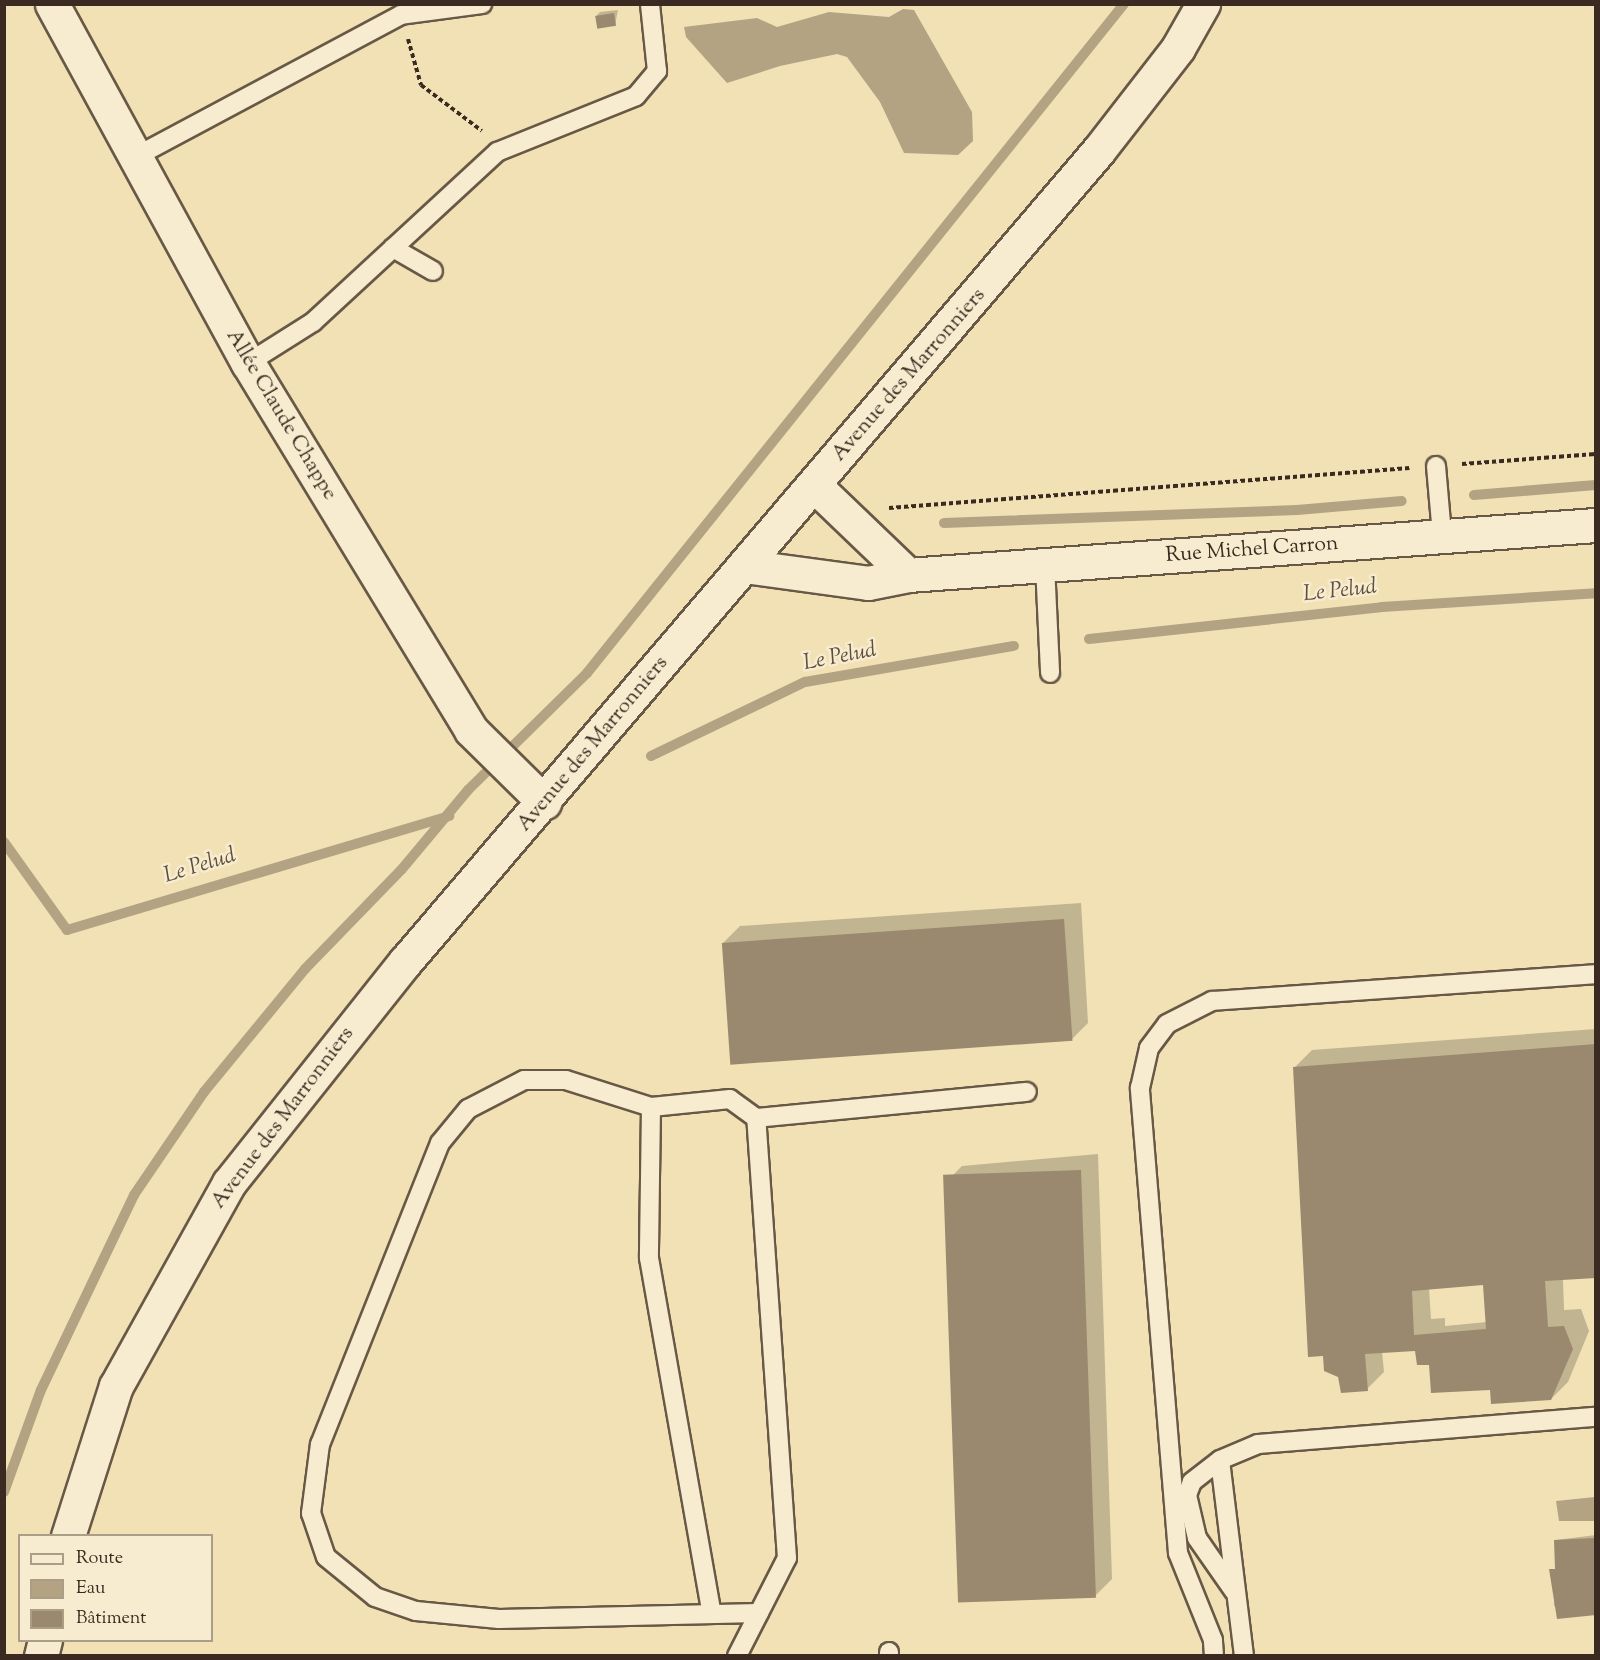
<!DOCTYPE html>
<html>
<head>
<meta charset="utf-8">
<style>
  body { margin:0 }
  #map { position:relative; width:1600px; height:1660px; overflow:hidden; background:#f2e1b5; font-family:"Sorts Mill Goudy",serif }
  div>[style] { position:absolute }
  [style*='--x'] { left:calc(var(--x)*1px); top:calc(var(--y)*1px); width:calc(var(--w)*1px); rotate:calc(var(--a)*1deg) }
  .water>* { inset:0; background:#b3a383 }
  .shadow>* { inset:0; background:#0003 }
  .stream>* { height:10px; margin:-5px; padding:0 5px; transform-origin:5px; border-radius:5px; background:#b3a383 }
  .building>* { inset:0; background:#9a896e; transform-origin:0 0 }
  .path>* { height:4px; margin-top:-2px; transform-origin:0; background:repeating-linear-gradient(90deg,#3a2a21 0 4.5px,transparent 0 7.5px) }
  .roads { filter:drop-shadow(2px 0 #685846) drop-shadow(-2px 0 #685846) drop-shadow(0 2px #685846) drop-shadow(0 -2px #685846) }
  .lane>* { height:18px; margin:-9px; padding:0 9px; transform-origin:9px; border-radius:9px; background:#f7eccf }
  .street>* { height:33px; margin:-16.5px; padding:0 16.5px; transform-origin:16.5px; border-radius:16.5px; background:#f7eccf }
  .secondary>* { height:33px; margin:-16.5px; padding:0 16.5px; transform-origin:16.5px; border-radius:16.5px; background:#f7eccf }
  span { translate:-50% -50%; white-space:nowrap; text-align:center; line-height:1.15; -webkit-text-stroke:5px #f7eccf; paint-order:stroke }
  .street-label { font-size:21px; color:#3a2a21 }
  .water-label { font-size:22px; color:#5e4e3e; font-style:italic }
  .frame { position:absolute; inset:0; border:6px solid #3a2a21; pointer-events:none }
  .legend { position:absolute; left:18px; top:1534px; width:195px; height:108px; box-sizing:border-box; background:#f7eccf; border:2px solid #ab9e89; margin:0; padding:8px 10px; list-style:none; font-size:18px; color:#3a2a21 }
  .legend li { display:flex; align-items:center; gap:12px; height:30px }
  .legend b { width:30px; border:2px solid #ab9e89 }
</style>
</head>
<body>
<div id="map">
  <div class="water">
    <div style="clip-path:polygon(903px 9px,914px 10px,972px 112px,973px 141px,958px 155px,904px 153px,880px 102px,847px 57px,837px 54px,780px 66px,727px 83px,686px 37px,684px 27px,757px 18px,777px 27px,829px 12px,889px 17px)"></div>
    <div style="clip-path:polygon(1595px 1497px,1595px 1521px,1559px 1521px,1556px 1501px)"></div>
  </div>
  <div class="shadow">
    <div style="clip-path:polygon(618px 10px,615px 25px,596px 16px,600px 12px)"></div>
    <div style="clip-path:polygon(1081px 903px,1088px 1023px,1071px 1040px,723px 943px,740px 926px)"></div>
    <div style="clip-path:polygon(evenodd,1596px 1029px,1596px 1277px,1563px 1279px,1564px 1310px,1581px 1309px,1589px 1331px,1568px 1382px,1551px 1399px,1431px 1364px,1416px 1349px,1382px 1351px,1384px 1372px,1367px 1389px,1295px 1067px,1312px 1050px,1596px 1029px,1485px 1284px,1487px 1322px,1445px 1326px,1445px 1318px,1431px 1319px,1429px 1288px,1485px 1284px)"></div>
    <div style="clip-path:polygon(1098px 1154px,1112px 1579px,1095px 1596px,945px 1183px,962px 1166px)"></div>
    <div style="clip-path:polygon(1596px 1535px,1596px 1613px,1554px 1606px,1556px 1540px)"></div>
  </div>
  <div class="stream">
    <div style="--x:1474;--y:495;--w:122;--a:-4.7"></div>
    <div style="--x:944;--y:523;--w:353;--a:-2.1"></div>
    <div style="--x:1297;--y:510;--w:105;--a:-4.9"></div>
    <div style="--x:1089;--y:639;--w:295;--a:-6.2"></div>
    <div style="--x:1382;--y:607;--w:214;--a:-3.7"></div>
    <div style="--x:651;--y:756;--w:171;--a:-25.7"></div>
    <div style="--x:805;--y:682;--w:212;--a:-9.8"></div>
    <div style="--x:4;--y:842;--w:108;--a:54.4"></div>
    <div style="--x:67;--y:930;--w:399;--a:-16.6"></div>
    <div style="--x:4;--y:1492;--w:109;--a:-70.1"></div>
    <div style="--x:41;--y:1390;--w:216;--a:-64.5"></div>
    <div style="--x:134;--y:1195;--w:125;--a:-55.8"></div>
    <div style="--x:204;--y:1092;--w:159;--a:-50.6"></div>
    <div style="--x:305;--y:969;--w:139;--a:-45.9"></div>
    <div style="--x:402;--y:869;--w:103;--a:-50.1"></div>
    <div style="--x:468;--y:790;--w:167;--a:-44.5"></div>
    <div style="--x:587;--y:673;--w:858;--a:-51.25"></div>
  </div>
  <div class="building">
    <div style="left:614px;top:13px;width:13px;height:19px;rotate:81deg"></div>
    <div style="left:1064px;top:919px;width:122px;height:343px;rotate:86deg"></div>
    <div style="clip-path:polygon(evenodd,1596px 1044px,1596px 1278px,1545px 1281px,1548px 1327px,1564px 1326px,1573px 1349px,1551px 1400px,1491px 1404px,1490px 1390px,1431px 1393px,1429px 1365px,1417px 1365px,1415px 1351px,1365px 1354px,1368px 1391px,1341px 1393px,1338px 1377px,1324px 1371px,1323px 1356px,1308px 1357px,1293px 1067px,1596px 1044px,1483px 1285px,1486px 1329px,1414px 1335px,1412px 1291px,1483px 1285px)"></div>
    <div style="left:1081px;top:1170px;width:428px;height:138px;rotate:88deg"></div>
    <div style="clip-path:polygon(1595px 1538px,1596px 1615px,1557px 1619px,1549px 1569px,1555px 1569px,1554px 1540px)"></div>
  </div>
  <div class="path">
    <div style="--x:408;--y:39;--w:48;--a:74.2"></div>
    <div style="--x:421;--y:85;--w:76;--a:37"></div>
    <div style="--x:1462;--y:464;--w:134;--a:-4.3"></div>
    <div style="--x:889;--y:508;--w:522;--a:-4.4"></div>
  </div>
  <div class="roads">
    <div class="lane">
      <div style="--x:135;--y:157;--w:302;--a:-28.1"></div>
      <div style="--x:401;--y:15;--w:82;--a:-7.7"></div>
      <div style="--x:393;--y:248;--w:46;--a:29.9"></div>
      <div style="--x:248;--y:363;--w:77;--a:-32.2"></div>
      <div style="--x:313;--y:322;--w:251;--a:-42.7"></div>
      <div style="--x:497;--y:152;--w:150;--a:-21.9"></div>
      <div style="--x:636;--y:96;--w:33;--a:-50"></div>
      <div style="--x:657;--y:71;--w:67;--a:-96"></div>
      <div style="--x:1436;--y:466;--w:69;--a:85"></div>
      <div style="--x:1045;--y:565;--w:108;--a:87.3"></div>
      <div style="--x:651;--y:1107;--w:151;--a:90.8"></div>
      <div style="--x:649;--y:1258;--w:358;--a:80"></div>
      <div style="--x:756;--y:1118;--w:32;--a:-144"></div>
      <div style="--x:730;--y:1099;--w:79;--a:174.2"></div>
      <div style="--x:651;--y:1107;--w:89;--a:-162.4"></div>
      <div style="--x:566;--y:1080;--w:42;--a:180"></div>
      <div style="--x:524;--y:1080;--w:63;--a:152.6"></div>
      <div style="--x:468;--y:1109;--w:44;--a:129.5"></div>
      <div style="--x:440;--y:1143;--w:324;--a:111.7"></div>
      <div style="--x:320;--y:1444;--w:70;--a:97.4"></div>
      <div style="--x:311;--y:1513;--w:46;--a:71.2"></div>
      <div style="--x:326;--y:1557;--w:63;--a:39.2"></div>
      <div style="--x:375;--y:1597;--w:43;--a:18.9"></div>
      <div style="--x:416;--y:1611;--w:83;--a:5.5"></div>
      <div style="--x:499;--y:1619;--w:260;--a:-1.3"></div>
      <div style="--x:1220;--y:1460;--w:36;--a:142"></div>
      <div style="--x:1192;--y:1482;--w:14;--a:111"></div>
      <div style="--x:1187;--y:1495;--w:44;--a:76.9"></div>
      <div style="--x:1197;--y:1538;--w:65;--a:55.1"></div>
      <div style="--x:889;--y:1652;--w:4;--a:90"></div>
      <div style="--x:737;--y:1656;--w:110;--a:-63"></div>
      <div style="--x:787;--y:1558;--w:441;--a:-94"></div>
      <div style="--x:756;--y:1118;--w:272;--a:-5.5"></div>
      <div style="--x:1214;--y:1656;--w:16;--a:-94"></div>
      <div style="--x:1213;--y:1640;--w:94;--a:-111.9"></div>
      <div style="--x:1178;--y:1553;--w:467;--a:-94.7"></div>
      <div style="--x:1140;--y:1088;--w:41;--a:-77.3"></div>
      <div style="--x:1149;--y:1048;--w:30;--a:-53"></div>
      <div style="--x:1167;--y:1024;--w:51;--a:-27.1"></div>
      <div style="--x:1212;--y:1001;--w:385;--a:-4"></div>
      <div style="--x:1244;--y:1656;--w:197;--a:-97"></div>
      <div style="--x:1220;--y:1460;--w:41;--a:-22.8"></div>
      <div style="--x:1258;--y:1444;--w:339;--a:-4.6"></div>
    </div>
    <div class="street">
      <div style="--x:52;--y:4;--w:409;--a:61.4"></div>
      <div style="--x:248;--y:363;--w:429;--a:58.7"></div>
      <div style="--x:471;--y:730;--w:103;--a:44.6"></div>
      <div style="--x:814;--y:485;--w:130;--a:43.8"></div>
      <div style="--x:744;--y:566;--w:125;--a:7.8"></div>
      <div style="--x:868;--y:583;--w:41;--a:-11.3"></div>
      <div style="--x:908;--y:575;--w:690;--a:-4.16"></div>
    </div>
    <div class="secondary">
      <div style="--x:68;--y:1536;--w:157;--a:-72.3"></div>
      <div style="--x:116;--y:1386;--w:232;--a:-60.9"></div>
      <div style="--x:229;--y:1183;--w:283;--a:-51.5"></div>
      <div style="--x:405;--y:962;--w:1068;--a:-49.48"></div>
      <div style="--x:1099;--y:150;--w:129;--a:-52.2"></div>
      <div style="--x:1178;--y:48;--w:51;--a:-60.4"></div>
      <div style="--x:41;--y:1656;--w:16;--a:-76"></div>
    </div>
  </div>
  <div class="street-label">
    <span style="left:909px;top:375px;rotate:-49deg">Avenue des Marronniers</span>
    <span style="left:281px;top:415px;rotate:59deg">Allée Claude Chappe</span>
    <span style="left:1252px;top:550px;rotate:-4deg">Rue Michel Carron</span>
    <span style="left:593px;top:744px;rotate:-50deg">Avenue des Marronniers</span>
    <span style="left:283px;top:1118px;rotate:-53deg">Avenue des Marronniers</span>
  </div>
  <div class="water-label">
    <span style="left:1340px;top:592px;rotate:-6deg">Le Pelud</span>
    <span style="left:840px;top:658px;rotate:-11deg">Le Pelud</span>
    <span style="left:200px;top:867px;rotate:-17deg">Le Pelud</span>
  </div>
  <div class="frame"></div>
  <ul class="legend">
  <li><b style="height:8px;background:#f7eccf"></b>Route</li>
  <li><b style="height:16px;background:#b3a383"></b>Eau</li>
  <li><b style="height:16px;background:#9a896e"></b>Bâtiment</li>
  </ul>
</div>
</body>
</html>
